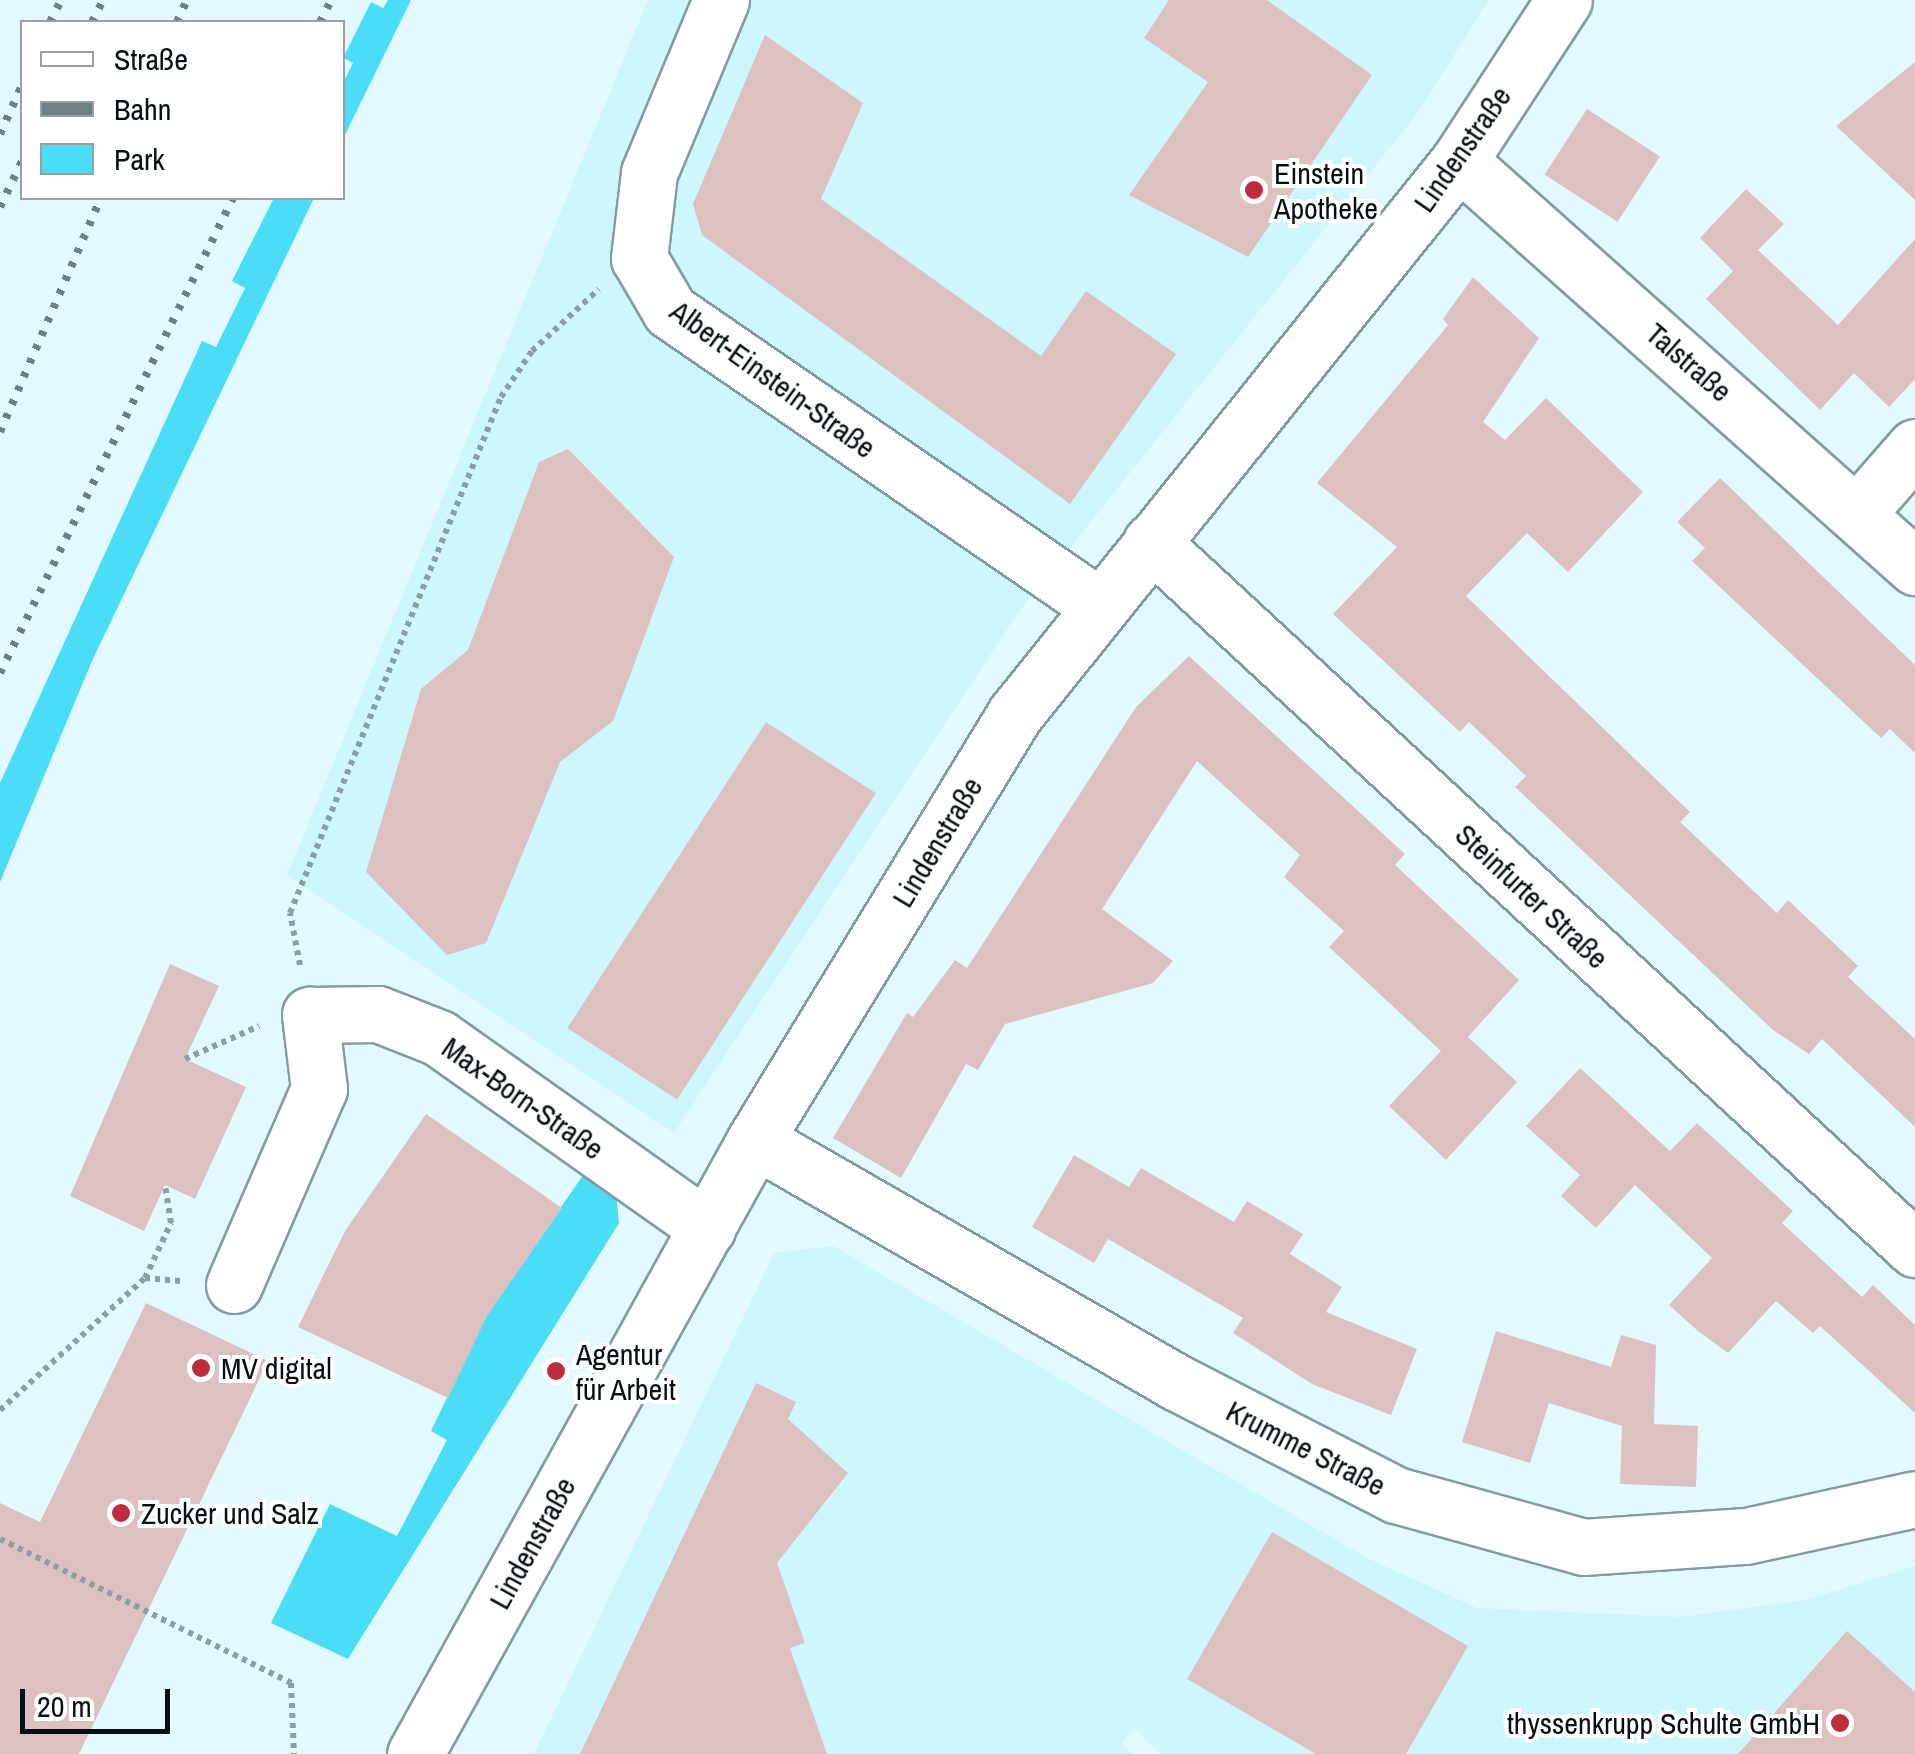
<!DOCTYPE html>
<html>
<head>
<meta charset="utf-8">
<style>
  body { margin:0 }
  #map { position:relative; width:1915px; height:1754px; overflow:hidden; background:#e2faff; font-family:"Archivo Narrow",sans-serif }
  div>[style] { position:absolute }
  [style*='--x'] { left:calc(var(--x)*1px); top:calc(var(--y)*1px); width:calc(var(--w)*1px); rotate:calc(var(--a)*1deg) }
  .built>* { inset:0; background:#cef6fe }
  .green>* { inset:0; background:#4bddf6 }
  .building>* { inset:0; background:#ddc1c0; transform-origin:0 0 }
  .path>* { height:6px; margin-top:-3px; transform-origin:0; background:repeating-linear-gradient(90deg,#8c9fa2 0 5px,transparent 0 10px) }
  .roads { filter:drop-shadow(2px 0 #819ca2) drop-shadow(-2px 0 #819ca2) drop-shadow(0 2px #819ca2) drop-shadow(0 -2px #819ca2) }
  .minor>* { height:55px; margin:-27.5px; padding:0 27.5px; transform-origin:27.5px; border-radius:27.5px; background:#fff }
  .rail>* { height:8px; margin-top:-4px; transform-origin:0; background:repeating-linear-gradient(90deg,#6f8083 0 5px,transparent 0 15px) }
  .dots>* { width:28px; height:28px; translate:-50% -50%; box-sizing:border-box; border:5px solid #fff; border-radius:50% }
  span { translate:-50% -50%; white-space:nowrap; text-align:center; line-height:1.15; -webkit-text-stroke:8px #fff; paint-order:stroke }
  .street-label { font-size:30px; color:#061012 }
  .poi-label { font-size:30px; color:#061012 }
  .left { translate:0 -50%; text-align:left }
  .right { translate:-100% -50%; text-align:right }
  .legend { position:absolute; left:20px; top:20px; width:325px; height:180px; box-sizing:border-box; background:#fff; border:2px solid #9b9fa0; margin:0; padding:12px 18px; list-style:none; font-size:30px; color:#061012 }
  .legend li { display:flex; align-items:center; gap:20px; height:50px }
  .legend b { width:50px; border:2px solid #9b9fa0 }
  .scale { position:absolute; left:20px; top:1689px; width:150px; height:45px; box-sizing:border-box; border:5px solid #061012; border-top:0; padding-left:12px; font-size:30px; line-height:35px; white-space:nowrap; color:#061012; -webkit-text-stroke:8px #fff; paint-order:stroke }
</style>
</head>
<body>
<div id="map">
  <div class="built">
    <div style="clip-path:polygon(648px 0,1489px 0,1417px 114px,1018px 613px,674px 1133px,287px 875px)"></div>
    <div style="clip-path:polygon(833px 1246px,1367px 1558px,1477px 1608px,1680px 1617px,1806px 1600px,1915px 1566px,1915px 1754px,1161px 1754px,1134px 1728px,1121px 1744px,1132px 1754px,534px 1754px,774px 1253px)"></div>
  </div>
  <div class="green">
    <div style="clip-path:polygon(388px 0,411px 0,343px 139px,343px 83px,353px 63px,343px 58px,371px 2px,383px 8px)"></div>
    <div style="clip-path:polygon(274px 198px,314px 198px,92px 661px,0 882px,0 783px,202px 341px,216px 347px,245px 288px,232px 281px)"></div>
    <div style="clip-path:polygon(586px 1171px,616px 1192px,619px 1223px,348px 1659px,271px 1623px,330px 1504px,397px 1536px,447px 1440px,431px 1431px,490px 1309px)"></div>
  </div>
  <div class="building">
    <div style="clip-path:polygon(1169px 0,1267px 0,1372px 75px,1248px 257px,1129px 195px,1208px 82px,1144px 38px)"></div>
    <div style="clip-path:polygon(765px 35px,863px 103px,821px 199px,1041px 356px,1086px 291px,1176px 354px,1070px 504px,702px 235px,693px 204px)"></div>
    <div style="clip-path:polygon(1915px 62px,1915px 200px,1836px 126px)"></div>
    <div style="left:1587px;top:109px;width:87px;height:78px;rotate:33deg"></div>
    <div style="clip-path:polygon(1746px 189px,1784px 224px,1758px 250px,1838px 325px,1915px 239px,1915px 379px,1889px 407px,1854px 373px,1820px 410px,1706px 299px,1733px 271px,1700px 238px)"></div>
    <div style="clip-path:polygon(1473px 277px,1539px 338px,1483px 422px,1505px 440px,1546px 398px,1643px 492px,1568px 572px,1527px 533px,1466px 596px,1690px 812px,1680px 822px,1777px 913px,1788px 900px,1858px 966px,1848px 977px,1915px 1039px,1915px 1127px,1822px 1039px,1809px 1054px,1773px 1030px,1515px 787px,1526px 776px,1469px 722px,1460px 732px,1333px 614px,1397px 547px,1317px 483px,1448px 325px,1443px 319px)"></div>
    <div style="clip-path:polygon(568px 449px,674px 557px,613px 721px,560px 762px,486px 943px,447px 955px,366px 872px,421px 689px,468px 650px,539px 462px)"></div>
    <div style="clip-path:polygon(1720px 478px,1915px 665px,1915px 753px,1890px 729px,1881px 738px,1692px 561px,1705px 548px,1677px 522px)"></div>
    <div style="clip-path:polygon(1189px 656px,1405px 854px,1395px 865px,1519px 980px,1468px 1037px,1517px 1082px,1446px 1160px,1389px 1106px,1441px 1051px,1329px 947px,1344px 931px,1284px 877px,1300px 855px,1197px 761px,1102px 909px,1173px 961px,1153px 983px,1005px 1024px,978px 1070px,966px 1064px,901px 1178px,833px 1138px,907px 1013px,913px 1017px,955px 960px,967px 968px,1136px 707px)"></div>
    <div style="left:766px;top:722px;width:131px;height:365px;rotate:33deg"></div>
    <div style="clip-path:polygon(170px 964px,219px 986px,185px 1059px,246px 1087px,195px 1199px,165px 1185px,144px 1231px,70px 1196px)"></div>
    <div style="clip-path:polygon(1580px 1068px,1670px 1151px,1697px 1123px,1793px 1211px,1782px 1223px,1862px 1297px,1873px 1285px,1915px 1325px,1915px 1413px,1820px 1326px,1813px 1333px,1776px 1301px,1728px 1353px,1698px 1331px,1669px 1305px,1712px 1258px,1635px 1185px,1596px 1228px,1561px 1196px,1580px 1175px,1526px 1126px)"></div>
    <div style="clip-path:polygon(426px 1114px,562px 1208px,487px 1316px,448px 1398px,298px 1327px,345px 1231px)"></div>
    <div style="clip-path:polygon(1074px 1155px,1129px 1187px,1141px 1168px,1234px 1222px,1247px 1201px,1303px 1234px,1290px 1254px,1342px 1287px,1326px 1312px,1417px 1349px,1391px 1415px,1312px 1384px,1233px 1333px,1243px 1318px,1108px 1239px,1094px 1263px,1032px 1227px)"></div>
    <div style="clip-path:polygon(146px 1303px,268px 1361px,79px 1754px,0 1754px,0 1503px,40px 1522px)"></div>
    <div style="clip-path:polygon(1496px 1331px,1611px 1367px,1621px 1335px,1656px 1345px,1654px 1424px,1698px 1426px,1696px 1487px,1620px 1484px,1622px 1426px,1549px 1403px,1530px 1463px,1462px 1442px)"></div>
    <div style="clip-path:polygon(756px 1383px,796px 1402px,788px 1419px,848px 1473px,777px 1563px,805px 1643px,790px 1648px,827px 1754px,580px 1754px)"></div>
    <div style="clip-path:polygon(1272px 1532px,1468px 1646px,1406px 1754px,1316px 1754px,1187px 1679px)"></div>
    <div style="clip-path:polygon(1847px 1631px,1915px 1692px,1915px 1754px,1738px 1754px)"></div>
  </div>
  <div class="path">
    <div style="--x:300;--y:965;--w:53;--a:-100.9"></div>
    <div style="--x:290;--y:913;--w:557;--a:-67.76"></div>
    <div style="--x:501;--y:397;--w:55;--a:-56"></div>
    <div style="--x:532;--y:351;--w:91;--a:-42.8"></div>
    <div style="--x:185;--y:1059;--w:81;--a:-24"></div>
    <div style="--x:145;--y:1278;--w:61;--a:-64.7"></div>
    <div style="--x:171;--y:1223;--w:38;--a:-99"></div>
    <div style="--x:0;--y:1410;--w:196;--a:-42.3"></div>
    <div style="--x:145;--y:1278;--w:38;--a:5"></div>
    <div style="--x:0;--y:1539;--w:325;--a:26.3"></div>
    <div style="--x:291;--y:1683;--w:71;--a:87.6"></div>
  </div>
  <div class="roads">
    <div class="minor">
      <div style="--x:721;--y:0;--w:187;--a:112.6"></div>
      <div style="--x:649;--y:173;--w:86;--a:96.7"></div>
      <div style="--x:639;--y:258;--w:61;--a:59.7"></div>
      <div style="--x:670;--y:311;--w:521;--a:34.51"></div>
      <div style="--x:1459;--y:161;--w:611;--a:41.68"></div>
      <div style="--x:1859;--y:511;--w:85;--a:-48.8"></div>
      <div style="--x:1151;--y:542;--w:1041;--a:42.78"></div>
      <div style="--x:755;--y:1140;--w:486;--a:29.9"></div>
      <div style="--x:1176;--y:1382;--w:247;--a:27.2"></div>
      <div style="--x:1396;--y:1495;--w:194;--a:15.5"></div>
      <div style="--x:1583;--y:1547;--w:163;--a:-3.9"></div>
      <div style="--x:1746;--y:1536;--w:173;--a:-12.3"></div>
      <div style="--x:234;--y:1285;--w:214;--a:-66.6"></div>
      <div style="--x:319;--y:1089;--w:75;--a:-96.9"></div>
      <div style="--x:310;--y:1015;--w:68;--a:-0.8"></div>
      <div style="--x:378;--y:1014;--w:66;--a:21.5"></div>
      <div style="--x:439;--y:1038;--w:329;--a:35.3"></div>
      <div style="--x:415;--y:1754;--w:702;--a:-61.02"></div>
      <div style="--x:755;--y:1140;--w:499;--a:-58.6"></div>
      <div style="--x:1015;--y:714;--w:709;--a:-51.24"></div>
      <div style="--x:1459;--y:161;--w:192;--a:-56.9"></div>
    </div>
  </div>
  <div class="rail">
    <div style="--x:50;--y:22;--w:25;--a:-63"></div>
    <div style="--x:92;--y:22;--w:25;--a:-63"></div>
    <div style="--x:177;--y:22;--w:24;--a:-66"></div>
    <div style="--x:320;--y:22;--w:25;--a:-63"></div>
    <div style="--x:0;--y:134;--w:54;--a:-65.8"></div>
    <div style="--x:0;--y:207;--w:51;--a:-64.4"></div>
    <div style="--x:0;--y:432;--w:255;--a:-66.7"></div>
    <div style="--x:0;--y:673;--w:529;--a:-63.87"></div>
  </div>
  <div class="dots">
    <div style="left:1254px;top:190px;background:#bd2c3f"></div>
    <div style="left:201px;top:1368px;background:#bd2c3f"></div>
    <div style="left:556px;top:1371px;background:#bd2c3f"></div>
    <div style="left:121px;top:1513px;background:#bd2c3f"></div>
    <div style="left:1840px;top:1723px;background:#bd2c3f"></div>
  </div>
  <div class="street-label">
    <span style="left:1462px;top:149px;rotate:-55deg">Lindenstraße</span>
    <span style="left:1689px;top:362px;rotate:41deg">Talstraße</span>
    <span style="left:773px;top:379px;rotate:36deg">Albert-Einstein-Straße</span>
    <span style="left:937px;top:842px;rotate:-59deg">Lindenstraße</span>
    <span style="left:1532px;top:896px;rotate:43deg">Steinfurter Straße</span>
    <span style="left:523px;top:1098px;rotate:35deg">Max-Born-Straße</span>
    <span style="left:1306px;top:1448px;rotate:27deg">Krumme Straße</span>
    <span style="left:532px;top:1543px;rotate:-61deg">Lindenstraße</span>
  </div>
  <div class="poi-label">
    <span class="left" style="left:1274px;top:190px">Einstein<br>Apotheke</span>
    <span class="left" style="left:576px;top:1371px">Agentur<br>für Arbeit</span>
    <span class="left" style="left:221px;top:1368px">MV digital</span>
    <span class="left" style="left:141px;top:1513px">Zucker und Salz</span>
    <span class="right" style="left:1820px;top:1723px">thyssenkrupp Schulte GmbH</span>
  </div>
  <ul class="legend">
  <li><b style="height:12px;background:#fff"></b>Straße</li>
  <li><b style="height:12px;background:#6f8083"></b>Bahn</li>
  <li><b style="height:28px;background:#4bddf6"></b>Park</li>
  </ul>
  <div class="scale">20 m</div>
</div>
</body>
</html>
